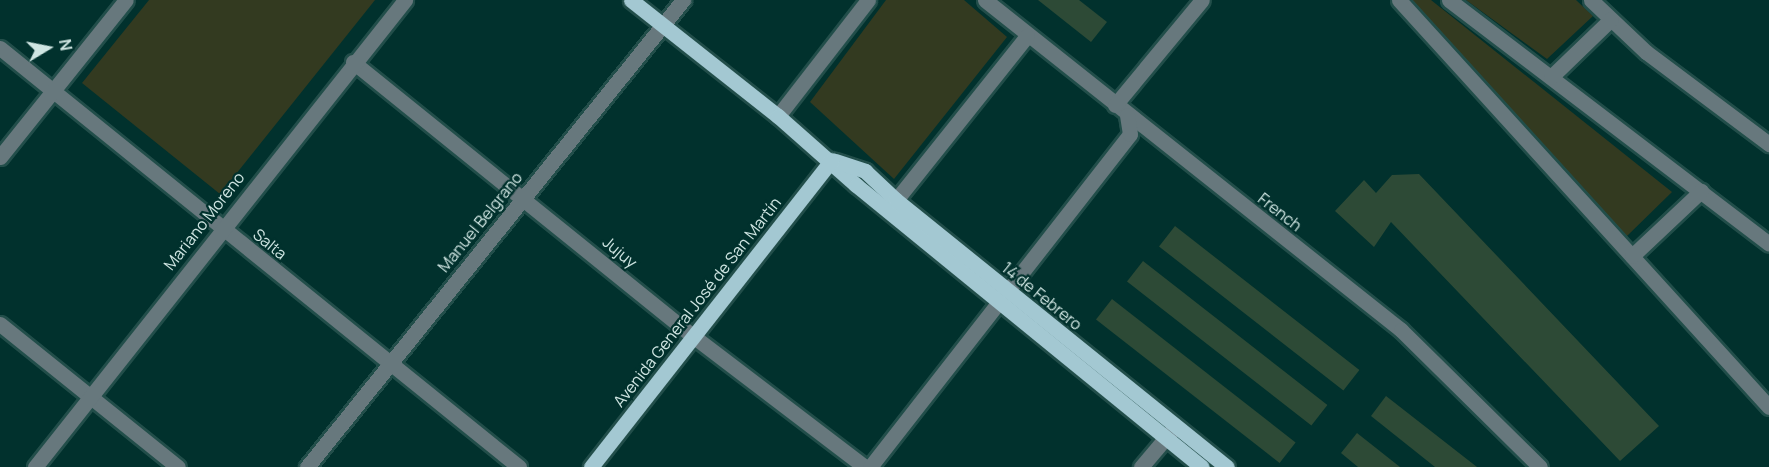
<!DOCTYPE html>
<html>
<head>
<meta charset="utf-8">
<style>
  body { margin:0 }
  #map { position:relative; width:1769px; height:467px; overflow:hidden; background:#01312d; font-family:Manrope,sans-serif }
  div>[style] { position:absolute }
  [style*='--x'] { left:calc(var(--x)*1px); top:calc(var(--y)*1px); width:calc(var(--w)*1px); rotate:calc(var(--a)*1deg) }
  .green>* { inset:0; background:#333a20 }
  .building>* { inset:0; background:#2d4a36; transform-origin:0 0 }
  .roads { filter:drop-shadow(2px 0 #224e4a) drop-shadow(-2px 0 #224e4a) drop-shadow(0 2px #224e4a) drop-shadow(0 -2px #224e4a) }
  .minor>* { height:15px; margin:-7.5px; padding:0 7.5px; transform-origin:7.5px; border-radius:7.5px; background:#67787d }
  .major>* { height:15px; margin:-7.5px; padding:0 7.5px; transform-origin:7.5px; border-radius:7.5px; background:#a3c8d2 }
  span { translate:-50% -50%; white-space:nowrap; text-align:center; line-height:1.15; -webkit-text-stroke:4.5px #01312d; paint-order:stroke }
  .street-label { font-size:16px; color:#cfe5e2 }
  .north { position:absolute; left:18px; top:18px; width:60px; height:60px; -webkit-text-stroke:4px #01312d; paint-order:stroke; rotate:80deg; font-size:16px; font-weight:700; line-height:24px; text-align:center; color:#cfe5e2 }
  .north::after { content:''; display:block; margin:auto; width:21px; height:27px; background:#cfe5e2; clip-path:polygon(50% 0,100% 100%,50% 72%,0 100%) }
</style>
</head>
<body>
<div id="map">
  <div class="green">
    <div style="clip-path:polygon(149px 0,375px 0,220px 194px,82px 83px)"></div>
    <div style="clip-path:polygon(886px 0,964px 0,1007px 37px,894px 179px,810px 102px)"></div>
    <div style="clip-path:polygon(1410px 0,1431px 0,1672px 192px,1626px 237px)"></div>
    <div style="clip-path:polygon(1466px 0,1576px 0,1593px 16px,1547px 59px)"></div>
  </div>
  <div class="building">
    <div style="clip-path:polygon(1038px 0,1079px 0,1107px 22px,1091px 42px)"></div>
    <div style="clip-path:polygon(1419px 174px,1659px 426px,1620px 461px,1391px 222px,1374px 247px,1335px 211px,1364px 180px,1376px 193px,1392px 175px)"></div>
    <div style="left:1175px;top:226px;width:234px;height:26px;rotate:38deg"></div>
    <div style="left:1143px;top:261px;width:234px;height:26px;rotate:38deg"></div>
    <div style="left:1112px;top:299px;width:233px;height:26px;rotate:38deg"></div>
    <div style="clip-path:polygon(1386px 396px,1477px 467px,1435px 467px,1371px 416px)"></div>
    <div style="clip-path:polygon(1357px 433px,1400px 467px,1358px 467px,1341px 453px)"></div>
  </div>
  <div class="roads">
    <div class="minor">
      <div style="--x:985;--y:0;--w:531;--a:38.42"></div>
      <div style="--x:1401;--y:330;--w:195;--a:44.6"></div>
      <div style="--x:1399;--y:0;--w:550;--a:47.73"></div>
      <div style="--x:1449;--y:0;--w:402;--a:37.3"></div>
      <div style="--x:1591;--y:0;--w:76;--a:43.4"></div>
      <div style="--x:1646;--y:52;--w:154;--a:36.8"></div>
      <div style="--x:0;--y:48;--w:667;--a:38.91"></div>
      <div style="--x:353;--y:62;--w:437;--a:38.9"></div>
      <div style="--x:693;--y:336;--w:216;--a:37.3"></div>
      <div style="--x:1551;--y:77;--w:83;--a:-44"></div>
      <div style="--x:1115;--y:105;--w:136;--a:-50.4"></div>
      <div style="--x:778;--y:116;--w:147;--a:-52.2"></div>
      <div style="--x:0;--y:157;--w:201;--a:-51.3"></div>
      <div style="--x:896;--y:200;--w:210;--a:-51.4"></div>
      <div style="--x:1632;--y:256;--w:95;--a:-43.3"></div>
      <div style="--x:0;--y:324;--w:228;--a:38.8"></div>
      <div style="--x:35;--y:467;--w:596;--a:-51.61"></div>
      <div style="--x:307;--y:467;--w:600;--a:-51.16"></div>
      <div style="--x:870;--y:467;--w:422;--a:-52"></div>
      <div style="--x:1130;--y:134;--w:19;--a:-99"></div>
      <div style="--x:1141;--y:467;--w:51;--a:-49.8"></div>
    </div>
    <div class="major">
      <div style="--x:631;--y:0;--w:187;--a:38.3"></div>
      <div style="--x:778;--y:116;--w:104;--a:41.5"></div>
      <div style="--x:856;--y:185;--w:446;--a:39.2"></div>
      <div style="--x:835;--y:161;--w:32;--a:18"></div>
      <div style="--x:865;--y:171;--w:42;--a:43.1"></div>
      <div style="--x:896;--y:200;--w:425;--a:38.9"></div>
      <div style="--x:591;--y:467;--w:390;--a:-51.9"></div>
    </div>
  </div>
  <div class="street-label">
    <span style="left:1280px;top:212px;rotate:38deg">French</span>
    <span style="left:204px;top:221px;rotate:-52deg">Mariano Moreno</span>
    <span style="left:480px;top:222px;rotate:-51deg">Manuel Belgrano</span>
    <span style="left:270px;top:244px;rotate:39deg">Salta</span>
    <span style="left:620px;top:252px;rotate:40deg">Jujuy</span>
    <span style="left:1042px;top:296px;rotate:39deg">14 de Febrero</span>
    <span style="left:697px;top:302px;rotate:-52deg">Avenida General José de San Martín</span>
  </div>
  <div class="north">N</div>
</div>
</body>
</html>
